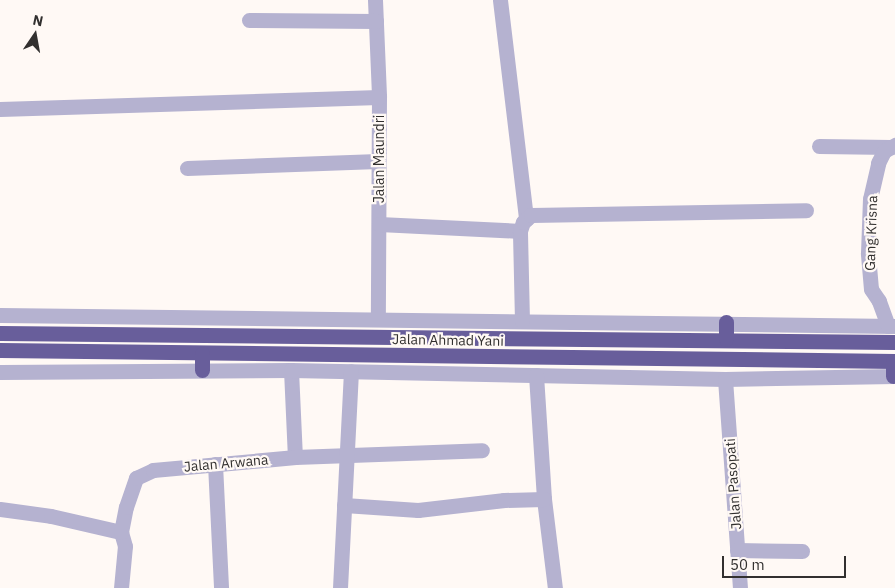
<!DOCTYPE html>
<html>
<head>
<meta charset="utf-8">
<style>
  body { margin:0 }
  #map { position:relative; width:895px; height:588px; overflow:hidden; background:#fff9f5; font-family:"IBM Plex Sans",sans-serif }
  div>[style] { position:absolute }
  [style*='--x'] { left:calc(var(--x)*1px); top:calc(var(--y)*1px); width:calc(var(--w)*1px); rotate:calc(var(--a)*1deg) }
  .minor>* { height:15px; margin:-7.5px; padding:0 7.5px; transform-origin:7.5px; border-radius:7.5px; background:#b5b2d0 }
  .highway>* { height:15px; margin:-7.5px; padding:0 7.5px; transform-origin:7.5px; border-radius:7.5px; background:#685e9b }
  span { translate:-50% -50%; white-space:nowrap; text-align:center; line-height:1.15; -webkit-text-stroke:4.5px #fff9f5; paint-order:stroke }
  .street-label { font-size:14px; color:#32302f }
  .north { position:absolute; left:10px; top:10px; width:50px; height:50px; -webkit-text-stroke:4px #fff9f5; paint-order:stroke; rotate:12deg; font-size:14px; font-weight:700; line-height:20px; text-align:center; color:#32302f }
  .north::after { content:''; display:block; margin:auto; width:18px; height:22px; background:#32302f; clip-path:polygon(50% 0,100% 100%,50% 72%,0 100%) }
  .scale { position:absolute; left:722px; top:556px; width:124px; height:22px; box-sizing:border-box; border:2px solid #32302f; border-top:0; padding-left:6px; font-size:15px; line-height:18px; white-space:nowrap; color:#32302f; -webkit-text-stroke:4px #fff9f5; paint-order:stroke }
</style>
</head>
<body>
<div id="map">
  <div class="minor">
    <div style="--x:375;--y:0;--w:97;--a:87.6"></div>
    <div style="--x:379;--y:97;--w:222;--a:90.3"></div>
    <div style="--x:500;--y:0;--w:221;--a:83.2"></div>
    <div style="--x:249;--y:20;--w:127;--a:0.5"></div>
    <div style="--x:0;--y:109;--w:379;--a:-1.8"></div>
    <div style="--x:819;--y:146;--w:72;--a:0.8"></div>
    <div style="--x:187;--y:168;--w:191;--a:-2.1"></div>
    <div style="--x:379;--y:224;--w:141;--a:2.8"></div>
    <div style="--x:0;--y:315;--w:895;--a:0.7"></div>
    <div style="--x:522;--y:321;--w:90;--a:-91.3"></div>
    <div style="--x:520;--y:231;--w:9;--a:-72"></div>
    <div style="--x:523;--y:222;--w:11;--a:-41"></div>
    <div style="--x:531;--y:215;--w:275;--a:-1"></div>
    <div style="--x:888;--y:326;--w:27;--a:-110"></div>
    <div style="--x:879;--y:301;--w:14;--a:-124"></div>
    <div style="--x:871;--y:289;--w:36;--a:-95"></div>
    <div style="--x:868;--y:253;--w:54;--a:-87.9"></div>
    <div style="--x:870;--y:199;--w:37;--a:-77"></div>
    <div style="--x:878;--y:163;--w:13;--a:-63"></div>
    <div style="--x:884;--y:151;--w:13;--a:-29"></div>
    <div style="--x:291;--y:370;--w:87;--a:87.4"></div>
    <div style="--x:0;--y:372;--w:291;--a:-0.4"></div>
    <div style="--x:291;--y:370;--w:434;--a:1.2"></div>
    <div style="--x:725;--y:379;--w:170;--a:-1"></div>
    <div style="--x:536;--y:375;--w:124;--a:86.3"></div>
    <div style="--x:544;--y:499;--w:90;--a:83"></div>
    <div style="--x:725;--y:379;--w:210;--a:85.9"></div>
    <div style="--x:215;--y:464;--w:124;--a:87.2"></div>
    <div style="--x:344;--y:505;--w:74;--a:3.9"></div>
    <div style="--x:418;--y:510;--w:87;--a:-6.6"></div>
    <div style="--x:504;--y:500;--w:40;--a:-1.4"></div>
    <div style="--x:0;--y:509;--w:51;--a:7.8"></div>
    <div style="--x:51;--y:516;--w:72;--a:12.9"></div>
    <div style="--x:737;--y:550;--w:65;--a:0.9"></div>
    <div style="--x:121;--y:588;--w:42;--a:-84.6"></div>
    <div style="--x:125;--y:546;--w:15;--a:-106"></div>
    <div style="--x:121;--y:532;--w:25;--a:-79"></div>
    <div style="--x:126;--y:507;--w:31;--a:-71"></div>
    <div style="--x:136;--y:478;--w:19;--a:-25"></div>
    <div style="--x:153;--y:470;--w:143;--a:-5.2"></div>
    <div style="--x:295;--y:457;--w:187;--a:-2.1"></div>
    <div style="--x:340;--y:588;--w:217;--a:-87.1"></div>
  </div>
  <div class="highway">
    <div style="--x:0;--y:333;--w:895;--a:0.58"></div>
    <div style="--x:726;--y:339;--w:17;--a:-90"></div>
    <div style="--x:0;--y:350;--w:895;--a:0.7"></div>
    <div style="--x:202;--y:354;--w:16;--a:90"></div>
    <div style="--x:893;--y:376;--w:15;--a:-90"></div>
  </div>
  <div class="street-label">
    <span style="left:379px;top:159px;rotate:-90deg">Jalan Maundri</span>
    <span style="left:871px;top:233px;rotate:-88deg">Gang Krisna</span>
    <span style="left:448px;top:340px;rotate:1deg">Jalan Ahmad Yani</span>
    <span style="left:226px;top:463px;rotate:-5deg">Jalan Arwana</span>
    <span style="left:733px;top:484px;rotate:-94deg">Jalan Pasopati</span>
  </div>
  <div class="north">N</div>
  <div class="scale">50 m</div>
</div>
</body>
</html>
